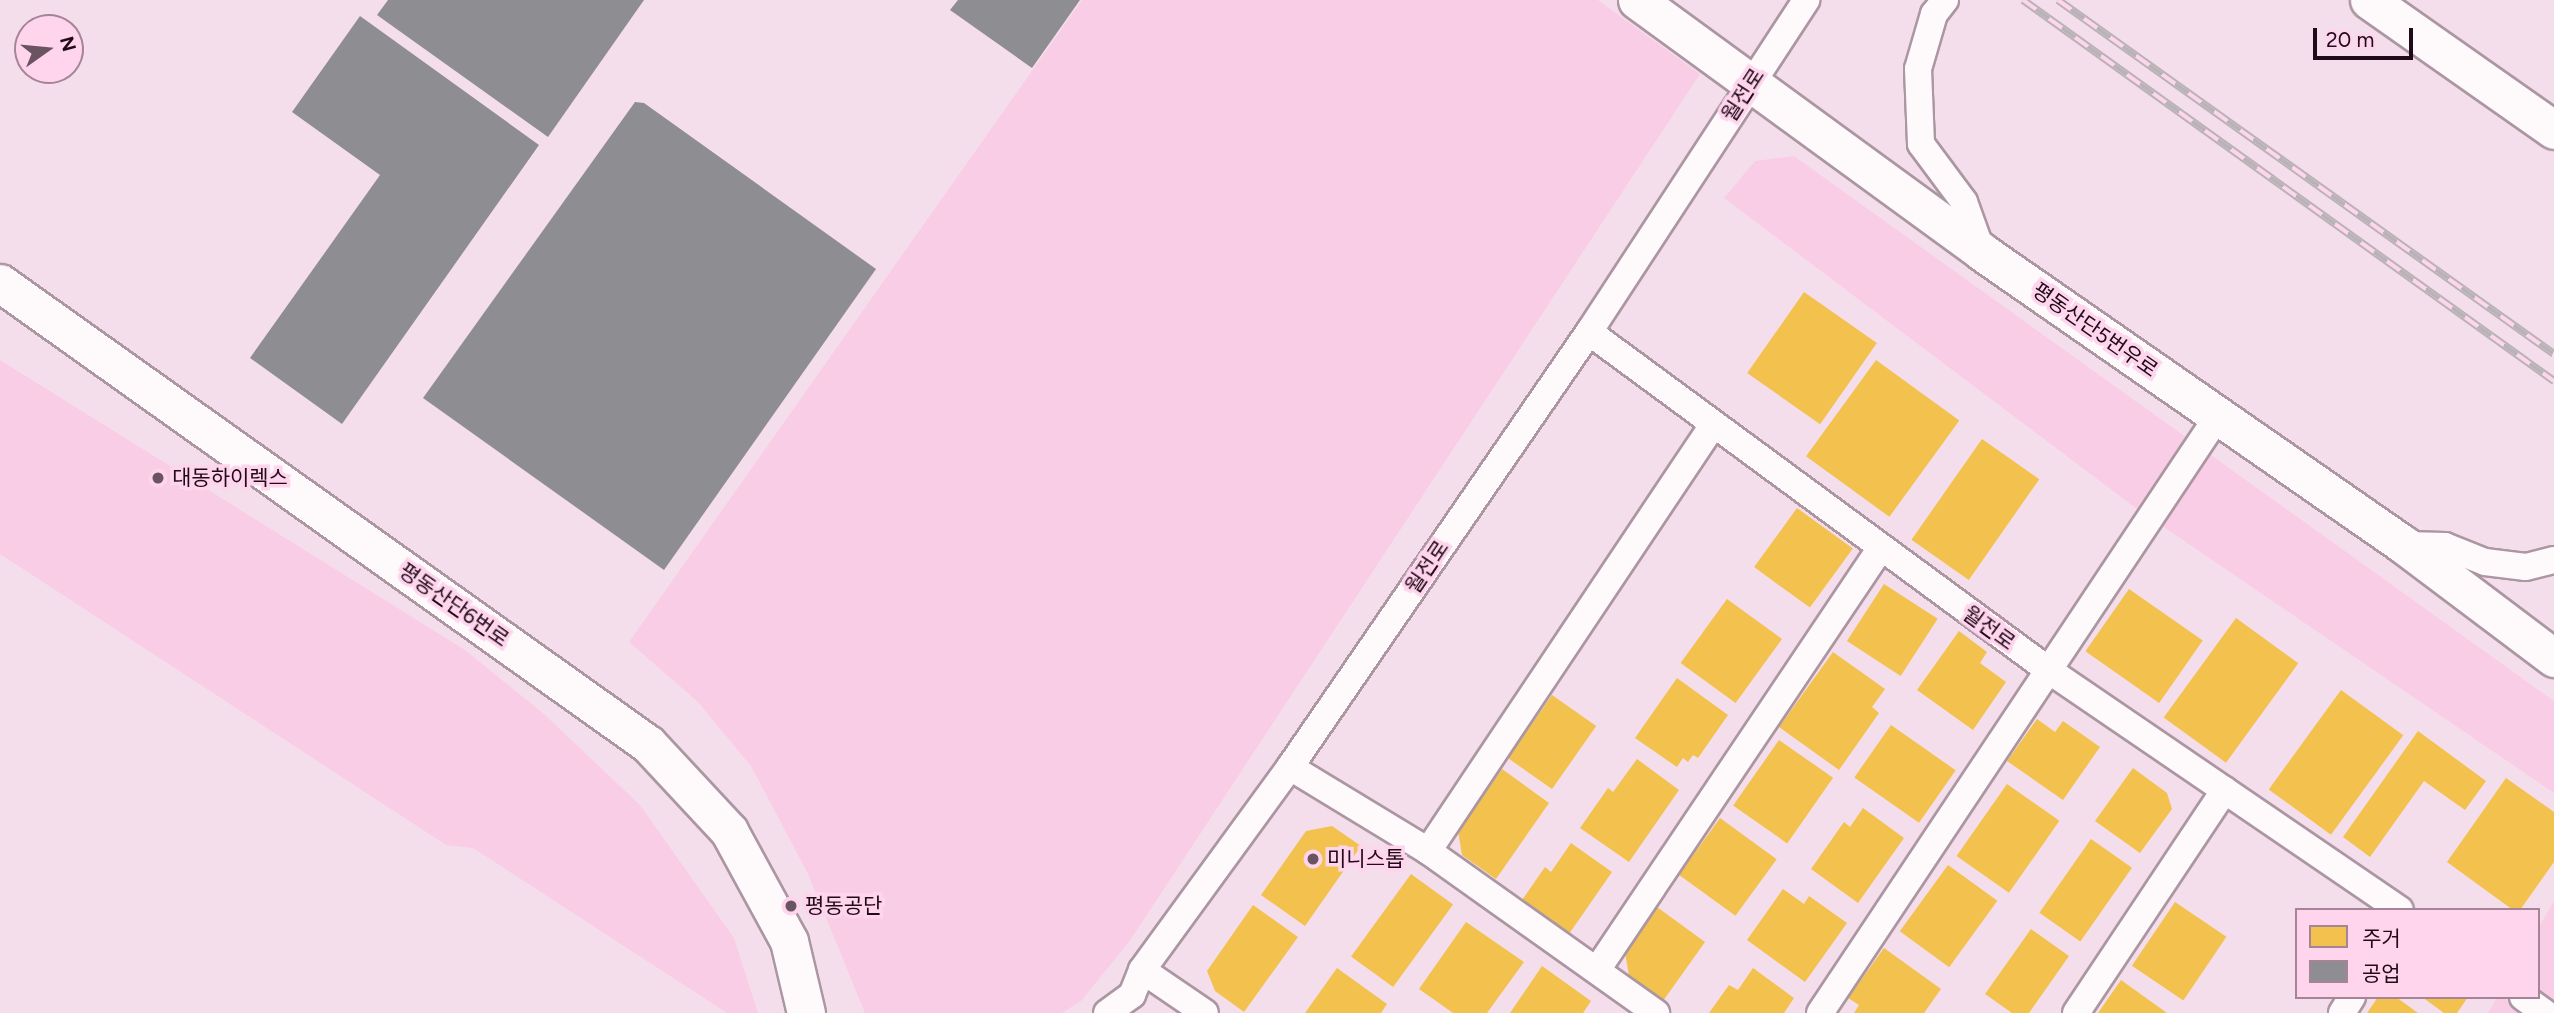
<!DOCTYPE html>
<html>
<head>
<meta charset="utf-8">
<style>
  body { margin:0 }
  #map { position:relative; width:2554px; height:1013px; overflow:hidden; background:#f5deeb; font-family:Figtree,"Noto Sans KR",sans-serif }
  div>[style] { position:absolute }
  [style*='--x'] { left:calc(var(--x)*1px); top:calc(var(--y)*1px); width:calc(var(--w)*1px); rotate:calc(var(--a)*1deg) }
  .green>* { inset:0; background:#facde7 }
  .homes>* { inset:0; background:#f2c14e; transform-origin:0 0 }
  .industry>* { inset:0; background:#8d8d92 }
  .roads { filter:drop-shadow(2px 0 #ab96a2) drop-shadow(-2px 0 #ab96a2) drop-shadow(0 2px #ab96a2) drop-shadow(0 -2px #ab96a2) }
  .street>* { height:26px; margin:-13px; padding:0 13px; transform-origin:13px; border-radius:13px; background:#fefafc }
  .secondary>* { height:37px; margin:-18.5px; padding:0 18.5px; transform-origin:18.5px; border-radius:18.5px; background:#fefafc }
  .rail>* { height:8px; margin-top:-4px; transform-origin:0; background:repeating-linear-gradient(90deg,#fed5ec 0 16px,#b9b2b6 0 32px); box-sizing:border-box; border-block:2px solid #b9b2b6 }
  .dots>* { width:19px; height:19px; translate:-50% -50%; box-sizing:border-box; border:4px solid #fed5ec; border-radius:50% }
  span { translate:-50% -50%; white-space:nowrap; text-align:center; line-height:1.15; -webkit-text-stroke:7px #fed5ec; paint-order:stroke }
  .street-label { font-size:21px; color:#210a19 }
  .poi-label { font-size:21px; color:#210a19 }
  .left { translate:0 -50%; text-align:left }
  .legend { position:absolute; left:2295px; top:908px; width:245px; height:91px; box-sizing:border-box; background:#fed5ec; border:2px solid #a68498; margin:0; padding:9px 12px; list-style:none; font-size:21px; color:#210a19 }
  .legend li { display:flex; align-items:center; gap:14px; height:35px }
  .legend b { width:35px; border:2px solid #a68498 }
  .north { position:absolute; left:14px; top:14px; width:70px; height:70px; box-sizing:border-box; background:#fed5ec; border:2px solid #a68498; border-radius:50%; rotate:75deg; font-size:19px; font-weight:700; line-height:28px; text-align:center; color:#210a19 }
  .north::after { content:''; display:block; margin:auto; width:24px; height:32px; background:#6b5462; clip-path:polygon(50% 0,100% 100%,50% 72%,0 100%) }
  .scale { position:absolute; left:2313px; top:28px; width:100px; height:32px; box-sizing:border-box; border:4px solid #210a19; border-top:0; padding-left:9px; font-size:21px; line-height:24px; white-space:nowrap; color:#210a19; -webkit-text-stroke:5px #fed5ec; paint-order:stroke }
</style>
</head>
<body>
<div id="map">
  <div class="green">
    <div style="clip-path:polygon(1082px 0,1598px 0,1700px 74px,1129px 942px,1081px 1001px,1062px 1013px,865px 1013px,808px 874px,751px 766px,698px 702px,629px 642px)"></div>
    <div style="clip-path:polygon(1794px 156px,2554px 701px,2554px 793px,2133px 506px,1724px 198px,1755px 161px)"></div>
    <div style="clip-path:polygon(0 360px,465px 650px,544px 714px,640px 805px,734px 938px,758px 1013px,727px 1013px,473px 848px,446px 845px,0 554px)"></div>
    <div style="clip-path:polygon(2554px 901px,2554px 1013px,2488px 1013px,2497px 997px,2538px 997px,2538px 928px)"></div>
  </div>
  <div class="homes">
    <div style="left:1804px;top:292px;width:89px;height:99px;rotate:35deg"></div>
    <div style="left:1876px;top:360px;width:103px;height:119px;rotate:36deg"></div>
    <div style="left:1982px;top:439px;width:70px;height:123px;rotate:35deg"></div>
    <div style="left:1797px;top:508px;width:69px;height:73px;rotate:36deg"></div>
    <div style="left:1884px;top:584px;width:64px;height:68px;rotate:33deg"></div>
    <div style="left:2129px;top:589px;width:90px;height:76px;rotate:35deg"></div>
    <div style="left:1727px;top:599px;width:68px;height:79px;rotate:36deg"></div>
    <div style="left:2236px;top:618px;width:77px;height:123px;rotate:36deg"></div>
    <div style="clip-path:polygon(1959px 631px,1987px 652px,1980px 663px,2006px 682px,1973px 730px,1917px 690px)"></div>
    <div style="clip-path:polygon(1833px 652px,1885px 689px,1872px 707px,1879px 713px,1839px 770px,1779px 727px)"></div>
    <div style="clip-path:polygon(1677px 678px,1728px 715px,1698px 758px,1693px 755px,1688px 762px,1683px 758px,1677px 767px,1635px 738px)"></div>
    <div style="left:2341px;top:690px;width:77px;height:123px;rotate:36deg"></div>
    <div style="left:1552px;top:695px;width:54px;height:77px;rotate:35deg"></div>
    <div style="clip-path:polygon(2037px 719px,2055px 732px,2063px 721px,2100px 747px,2063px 800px,2007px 761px)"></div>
    <div style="left:1891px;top:725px;width:79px;height:64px;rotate:35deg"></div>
    <div style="clip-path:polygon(2418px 731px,2486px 781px,2465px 810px,2424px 781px,2370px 857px,2343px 837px)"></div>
    <div style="left:1779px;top:740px;width:66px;height:80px;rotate:35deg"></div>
    <div style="clip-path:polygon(1637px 759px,1679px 790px,1629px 862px,1580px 828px,1608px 788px,1613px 792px)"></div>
    <div style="clip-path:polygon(2133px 768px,2167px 793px,2172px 809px,2140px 853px,2095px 821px)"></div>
    <div style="clip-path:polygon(1502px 769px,1549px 803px,1496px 879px,1462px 855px,1458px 831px)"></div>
    <div style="clip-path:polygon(2506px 778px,2554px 812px,2554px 862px,2520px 910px,2513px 910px,2447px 862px)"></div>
    <div style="left:2007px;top:784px;width:64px;height:88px;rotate:35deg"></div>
    <div style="clip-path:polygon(1863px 808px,1904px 838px,1858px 903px,1811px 869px,1844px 822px,1850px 827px)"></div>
    <div style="left:1720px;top:818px;width:70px;height:70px;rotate:36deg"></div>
    <div style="clip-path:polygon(1332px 826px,1361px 846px,1305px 926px,1261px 895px,1306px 831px)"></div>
    <div style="left:2091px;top:839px;width:50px;height:90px;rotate:35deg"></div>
    <div style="clip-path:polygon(1571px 843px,1612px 872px,1569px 934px,1522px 900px,1545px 867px,1551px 872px)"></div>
    <div style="left:1948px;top:865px;width:61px;height:82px;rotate:36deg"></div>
    <div style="left:1411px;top:874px;width:52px;height:102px;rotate:36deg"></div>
    <div style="clip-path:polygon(1783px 889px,1804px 904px,1809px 896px,1847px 923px,1805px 982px,1747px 940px)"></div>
    <div style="left:2175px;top:902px;width:62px;height:77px;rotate:34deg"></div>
    <div style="clip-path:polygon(1253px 905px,1298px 937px,1244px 1012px,1215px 991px,1207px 971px)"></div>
    <div style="clip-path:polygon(1657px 907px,1705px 942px,1663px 1001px,1629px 976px,1625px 952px)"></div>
    <div style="clip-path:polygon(1466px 922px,1524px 962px,1487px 1013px,1453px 1013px,1419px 989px)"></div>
    <div style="clip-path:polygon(2031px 929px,2069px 956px,2029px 1013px,2012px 1013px,1985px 994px)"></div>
    <div style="clip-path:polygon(1884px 948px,1941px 989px,1924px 1013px,1854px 1013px,1859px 1005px,1848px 998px)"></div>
    <div style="clip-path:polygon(1542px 966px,1591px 1001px,1583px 1013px,1510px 1013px)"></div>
    <div style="clip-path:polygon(1337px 968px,1387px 1004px,1381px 1013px,1305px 1013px)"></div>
    <div style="clip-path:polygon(1753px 968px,1794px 998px,1784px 1013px,1709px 1013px,1729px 985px,1738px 990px)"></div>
    <div style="clip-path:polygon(2121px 980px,2167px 1013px,2098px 1013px)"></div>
    <div style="clip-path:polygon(2378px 997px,2396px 997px,2418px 1013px,2367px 1013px)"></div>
    <div style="clip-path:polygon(2422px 997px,2468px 997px,2457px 1013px,2444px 1013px)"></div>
  </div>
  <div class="industry">
    <div style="clip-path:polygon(388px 0,644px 0,548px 137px,377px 15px)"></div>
    <div style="clip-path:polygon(958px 0,1080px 0,1032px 68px,950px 10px)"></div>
    <div style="clip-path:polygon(360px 16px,539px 145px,342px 424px,250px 358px,380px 175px,292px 112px)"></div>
    <div style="clip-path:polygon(635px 102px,644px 103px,876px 269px,664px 570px,423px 398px)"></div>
  </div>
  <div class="roads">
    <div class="street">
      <div style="--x:1945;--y:0;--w:18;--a:128"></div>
      <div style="--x:1934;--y:14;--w:57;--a:106.2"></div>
      <div style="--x:1918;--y:69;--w:75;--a:87.7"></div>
      <div style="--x:1921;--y:144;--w:72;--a:53.4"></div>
      <div style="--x:1964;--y:202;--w:53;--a:70.2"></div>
      <div style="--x:1589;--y:332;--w:569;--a:36.35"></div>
      <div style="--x:2047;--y:669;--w:427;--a:34.3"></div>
      <div style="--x:2404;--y:545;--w:41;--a:1.4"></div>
      <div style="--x:2445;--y:546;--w:43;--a:21.8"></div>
      <div style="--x:2485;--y:562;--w:41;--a:7"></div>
      <div style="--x:2526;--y:567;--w:29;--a:-14"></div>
      <div style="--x:1290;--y:767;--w:162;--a:31.3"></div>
      <div style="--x:1428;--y:851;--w:280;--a:35.4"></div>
      <div style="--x:1428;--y:851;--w:513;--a:-56.22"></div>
      <div style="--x:1142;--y:970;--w:76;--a:34.3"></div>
      <div style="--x:1597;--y:970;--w:507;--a:-56.09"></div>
      <div style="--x:2523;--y:997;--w:27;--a:36"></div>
      <div style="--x:1107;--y:1013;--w:31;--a:-36"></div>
      <div style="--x:1132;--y:995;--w:27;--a:-68"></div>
      <div style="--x:1142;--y:970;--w:251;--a:-53.9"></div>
      <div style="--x:1290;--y:767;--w:528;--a:-55.5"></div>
      <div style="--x:1589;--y:332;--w:397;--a:-56.8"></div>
      <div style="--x:1820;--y:1013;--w:718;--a:-56.31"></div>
      <div style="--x:2076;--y:1013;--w:268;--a:-56.3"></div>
      <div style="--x:2342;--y:1013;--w:19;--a:-58"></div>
    </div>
    <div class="secondary">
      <div style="--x:1637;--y:0;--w:427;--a:36.1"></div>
      <div style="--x:1982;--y:252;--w:514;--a:34.77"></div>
      <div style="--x:2404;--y:545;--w:188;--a:37"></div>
      <div style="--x:2369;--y:0;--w:226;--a:35.1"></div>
      <div style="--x:0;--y:283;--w:795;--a:35.43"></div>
      <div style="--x:648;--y:744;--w:119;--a:47"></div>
      <div style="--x:729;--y:831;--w:125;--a:61.4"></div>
      <div style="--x:789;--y:941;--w:74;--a:76.7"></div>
    </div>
  </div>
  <div class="rail">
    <div style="--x:2023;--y:0;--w:654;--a:35.66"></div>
    <div style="--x:2058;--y:0;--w:609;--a:35.52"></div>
  </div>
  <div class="dots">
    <div style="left:158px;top:478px;background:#6b5462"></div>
    <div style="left:1313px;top:859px;background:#6b5462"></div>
    <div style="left:791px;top:906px;background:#6b5462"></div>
  </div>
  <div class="street-label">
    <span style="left:1743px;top:95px;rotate:-57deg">월전로</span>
    <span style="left:2095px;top:330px;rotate:35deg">평동산단5번우로</span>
    <span style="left:1427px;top:567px;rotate:-56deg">월전로</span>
    <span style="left:454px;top:605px;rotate:35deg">평동산단6번로</span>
    <span style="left:1989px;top:628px;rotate:36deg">월전로</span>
  </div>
  <div class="poi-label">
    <span class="left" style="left:172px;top:478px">대동하이렉스</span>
    <span class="left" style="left:1327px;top:859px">미니스톱</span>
    <span class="left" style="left:805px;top:906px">평동공단</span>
  </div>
  <ul class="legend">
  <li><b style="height:19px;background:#f2c14e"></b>주거</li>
  <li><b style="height:19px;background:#8d8d92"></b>공업</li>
  </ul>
  <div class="north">N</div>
  <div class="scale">20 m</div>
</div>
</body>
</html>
